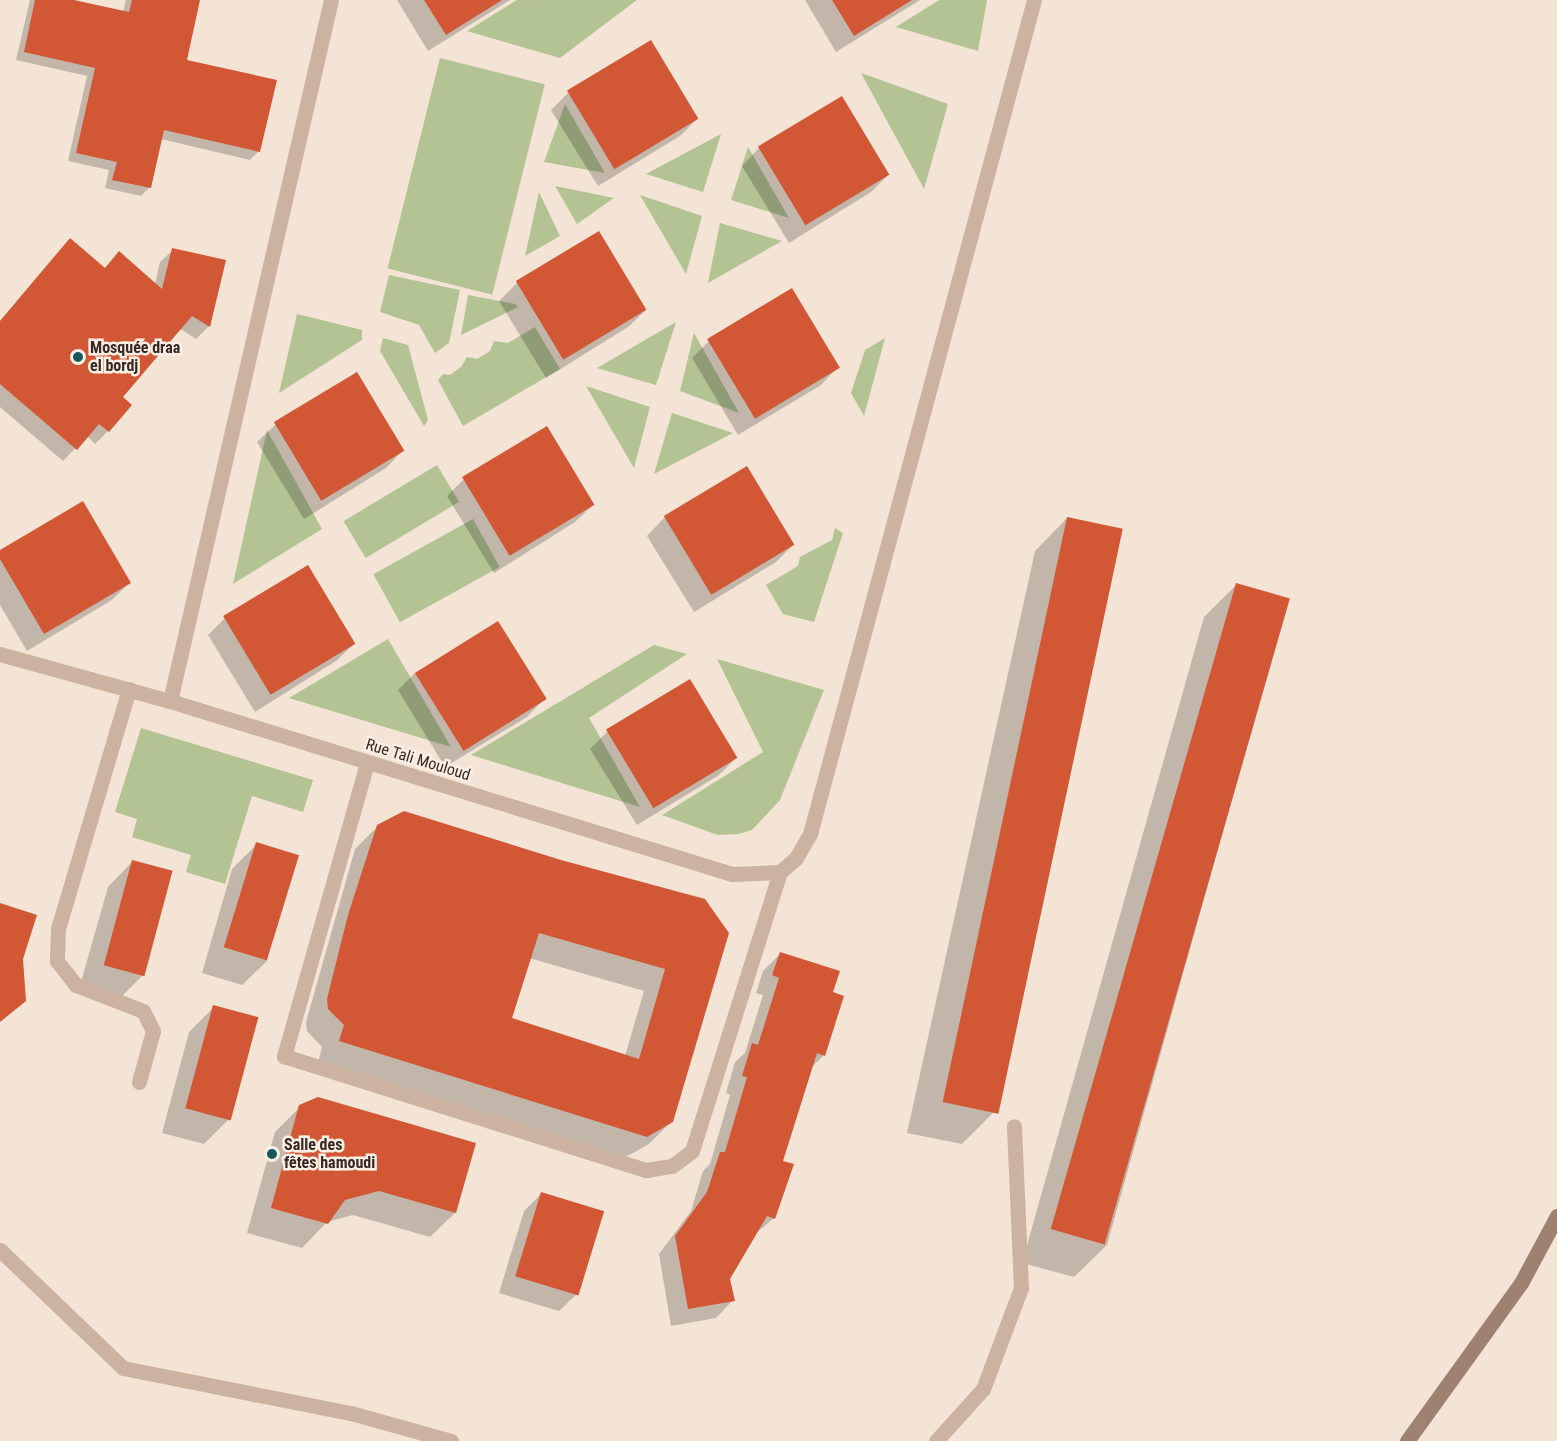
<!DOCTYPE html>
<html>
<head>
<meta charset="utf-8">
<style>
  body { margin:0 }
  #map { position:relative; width:1557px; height:1441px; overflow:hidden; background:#f3e4d5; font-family:"Roboto Condensed",sans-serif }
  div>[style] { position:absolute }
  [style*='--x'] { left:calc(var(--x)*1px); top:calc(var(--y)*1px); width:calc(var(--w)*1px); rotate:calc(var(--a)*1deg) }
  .green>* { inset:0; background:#b4c394; transform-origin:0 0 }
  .shadow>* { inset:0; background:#0003 }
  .building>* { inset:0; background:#d15735; transform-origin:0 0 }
  .street>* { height:15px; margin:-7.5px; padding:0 7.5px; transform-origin:7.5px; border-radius:7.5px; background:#ccb3a1 }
  .secondary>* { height:15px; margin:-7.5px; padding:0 7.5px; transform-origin:7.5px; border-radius:7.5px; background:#9f8172 }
  .dots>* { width:16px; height:16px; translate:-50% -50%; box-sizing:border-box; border:3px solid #fbeee2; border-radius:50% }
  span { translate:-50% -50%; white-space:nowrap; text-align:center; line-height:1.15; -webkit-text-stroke:5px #fbeee2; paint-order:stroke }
  .poi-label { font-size:16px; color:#352924; font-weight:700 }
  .left { translate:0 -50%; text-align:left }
  .street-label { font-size:16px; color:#352924 }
</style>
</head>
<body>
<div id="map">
  <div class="green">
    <div style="clip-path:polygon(517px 0,637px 0,560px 58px,467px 31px)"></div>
    <div style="clip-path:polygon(939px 0,987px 0,978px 51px,896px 27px)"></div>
    <div style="left:440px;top:58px;width:108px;height:217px;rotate:14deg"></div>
    <div style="clip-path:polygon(861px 73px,948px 104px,924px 189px)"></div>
    <div style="clip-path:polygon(565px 104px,605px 173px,544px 162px)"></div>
    <div style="clip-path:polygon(721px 134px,703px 192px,646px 174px)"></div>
    <div style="clip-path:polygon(748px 147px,789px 218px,731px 200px)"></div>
    <div style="clip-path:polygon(555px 186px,614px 198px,577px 224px)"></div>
    <div style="clip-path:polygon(539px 192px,560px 236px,525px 256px)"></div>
    <div style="clip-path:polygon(640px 195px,702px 216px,686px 274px)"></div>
    <div style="clip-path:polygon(720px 223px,782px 241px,708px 283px)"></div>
    <div style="clip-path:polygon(389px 275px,460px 290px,449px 343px,435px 353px,419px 325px,380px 312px)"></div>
    <div style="clip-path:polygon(468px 295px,515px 304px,518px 307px,461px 335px)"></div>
    <div style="clip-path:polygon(297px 314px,362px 330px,362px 340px,279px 393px)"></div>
    <div style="clip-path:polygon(676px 322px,656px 385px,597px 368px)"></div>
    <div style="clip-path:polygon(535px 327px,560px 369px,463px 426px,438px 380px,443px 374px,450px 375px,461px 367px,467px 357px,477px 359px,490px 351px,494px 341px,508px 343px)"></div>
    <div style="clip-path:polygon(694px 333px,739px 413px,680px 391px)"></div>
    <div style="clip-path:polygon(383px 338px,408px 345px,428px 420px,424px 426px,380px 351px)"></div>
    <div style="clip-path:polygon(885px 338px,864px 416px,851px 393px,865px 350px)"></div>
    <div style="clip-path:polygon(586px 386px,650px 407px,634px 468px)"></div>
    <div style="clip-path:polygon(672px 413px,733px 433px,654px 474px)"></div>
    <div style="clip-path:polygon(267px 430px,322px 529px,233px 584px)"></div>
    <div style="left:437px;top:465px;width:43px;height:109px;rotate:59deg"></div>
    <div style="left:473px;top:519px;width:55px;height:114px;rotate:61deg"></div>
    <div style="clip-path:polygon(835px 528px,843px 533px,814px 622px,783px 614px,766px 585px,798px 566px,800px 557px,832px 540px)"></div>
    <div style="clip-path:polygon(388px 639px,451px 747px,289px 698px)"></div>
    <div style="clip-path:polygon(654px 645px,687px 654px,589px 718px,640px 807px,471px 755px)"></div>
    <div style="clip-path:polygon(717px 659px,824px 690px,780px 800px,752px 830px,738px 834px,718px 835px,662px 815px,763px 752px)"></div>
    <div style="clip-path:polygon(141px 728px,313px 780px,303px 812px,252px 796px,225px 884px,186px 872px,191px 855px,132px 837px,137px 819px,115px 812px)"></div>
  </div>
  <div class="shadow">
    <div style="clip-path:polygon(30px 0,67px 0,123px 12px,126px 0,199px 0,185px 61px,259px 151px,250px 160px,161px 139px,149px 188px,141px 196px,105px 188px,109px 170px,68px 161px,87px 76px,16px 60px)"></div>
    <div style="clip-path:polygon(397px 0,510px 0,428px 51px)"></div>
    <div style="clip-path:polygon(805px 0,920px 0,836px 52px)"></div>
    <div style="clip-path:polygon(568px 93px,697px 119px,680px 136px,598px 186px,551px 110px)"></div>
    <div style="clip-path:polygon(759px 148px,888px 175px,871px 192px,789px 243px,742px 166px)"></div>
    <div style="clip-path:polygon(599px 233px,646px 310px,628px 327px,546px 378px,499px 301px,517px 283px)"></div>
    <div style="clip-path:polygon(173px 250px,224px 262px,208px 327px,196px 339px,179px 328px,121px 397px,130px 405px,108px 431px,95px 444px,87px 436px,63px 461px,0 407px,0 321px,58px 253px,104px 269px,119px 253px,155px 284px,160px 262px)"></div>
    <div style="clip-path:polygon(709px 341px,838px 367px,821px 385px,738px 435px,692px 358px)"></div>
    <div style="clip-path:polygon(357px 374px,403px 450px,386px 468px,304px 519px,257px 442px,275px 425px)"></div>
    <div style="clip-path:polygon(746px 468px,793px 545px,776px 562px,694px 612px,647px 536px,664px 518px)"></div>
    <div style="clip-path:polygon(464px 479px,593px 505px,575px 522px,494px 573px,447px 496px)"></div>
    <div style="clip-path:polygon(1067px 518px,994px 1112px,962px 1144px,907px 1133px,1035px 551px)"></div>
    <div style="clip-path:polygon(0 552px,129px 583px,112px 600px,27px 651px,0 605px)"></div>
    <div style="clip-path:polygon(1236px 585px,1288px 599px,1107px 1245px,1074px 1277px,1022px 1263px,1204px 617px)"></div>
    <div style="clip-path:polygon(225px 618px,354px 644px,336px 661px,255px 712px,208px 635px)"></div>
    <div style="clip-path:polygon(415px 673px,544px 699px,527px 717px,445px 767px,398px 690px)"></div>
    <div style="clip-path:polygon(607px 732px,736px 758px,719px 775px,637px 825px,590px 749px)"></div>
    <div style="clip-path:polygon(evenodd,378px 826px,561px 862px,704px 900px,672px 1121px,649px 1144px,624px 1158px,318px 1063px,322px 1047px,307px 1031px,306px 1022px,355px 849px,378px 826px,529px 958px,644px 991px,625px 1056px,510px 1019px,529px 958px)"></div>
    <div style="clip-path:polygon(257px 844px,267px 961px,242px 985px,202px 973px,232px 869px)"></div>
    <div style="clip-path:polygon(132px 862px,143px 975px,118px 1000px,79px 989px,108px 887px)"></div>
    <div style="clip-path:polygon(780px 954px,831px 993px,824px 1055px,811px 1068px,781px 1162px,774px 1218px,754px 1235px,729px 1278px,733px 1300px,716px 1318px,671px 1326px,659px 1254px,691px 1211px,703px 1171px,710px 1164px,730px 1095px,726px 1093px,735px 1062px,745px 1053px,763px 995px,756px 993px,763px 971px)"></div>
    <div style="clip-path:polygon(214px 1007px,229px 1119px,204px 1144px,162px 1133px,189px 1032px)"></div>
    <div style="clip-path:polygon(300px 1107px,455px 1213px,430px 1237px,353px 1215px,327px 1222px,302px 1248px,247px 1233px,275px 1132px)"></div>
    <div style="clip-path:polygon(541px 1194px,577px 1294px,559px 1311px,499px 1293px,524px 1211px)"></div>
  </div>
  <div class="building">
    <div style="clip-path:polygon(35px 0,74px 0,129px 12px,132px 0,200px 0,187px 60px,277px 80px,260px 152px,164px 130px,151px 188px,112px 180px,117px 162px,76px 153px,95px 68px,24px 52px)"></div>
    <div style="clip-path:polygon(424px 0,502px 0,446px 35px)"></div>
    <div style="clip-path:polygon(832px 0,912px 0,854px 36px)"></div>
    <div style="left:651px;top:40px;width:92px;height:98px;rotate:59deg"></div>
    <div style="left:842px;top:96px;width:92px;height:98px;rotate:59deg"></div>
    <div style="left:599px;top:231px;width:92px;height:97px;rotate:59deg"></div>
    <div style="clip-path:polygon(70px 238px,105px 268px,119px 251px,162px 289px,172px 248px,226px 260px,210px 327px,192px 316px,123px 397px,132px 405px,109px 432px,99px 424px,77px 450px,0 384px,0 321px)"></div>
    <div style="left:792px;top:288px;width:93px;height:99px;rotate:59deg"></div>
    <div style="left:357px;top:372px;width:92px;height:97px;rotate:59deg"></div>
    <div style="left:547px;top:426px;width:92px;height:99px;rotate:59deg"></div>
    <div style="left:747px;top:466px;width:92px;height:97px;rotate:59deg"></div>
    <div style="clip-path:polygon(83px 501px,131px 583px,44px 634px,0 559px,0 550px)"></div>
    <div style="left:1067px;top:517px;width:57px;height:598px;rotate:12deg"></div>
    <div style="left:308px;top:565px;width:92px;height:99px;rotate:59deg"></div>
    <div style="left:1236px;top:583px;width:56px;height:672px;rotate:16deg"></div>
    <div style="left:498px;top:621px;width:92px;height:98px;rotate:58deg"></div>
    <div style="left:690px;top:679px;width:92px;height:98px;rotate:59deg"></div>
    <div style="clip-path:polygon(evenodd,404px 811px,561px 860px,705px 899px,729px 933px,673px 1122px,647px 1137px,339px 1041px,344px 1025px,328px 1009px,327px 999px,348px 915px,377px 825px,404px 811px,539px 933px,665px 969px,639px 1059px,512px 1018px,539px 933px)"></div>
    <div style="left:256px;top:842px;width:45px;height:110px;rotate:17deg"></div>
    <div style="left:132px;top:860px;width:42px;height:109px;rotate:15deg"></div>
    <div style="clip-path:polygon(0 903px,37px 915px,23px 959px,26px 1001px,0 1022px)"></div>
    <div style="clip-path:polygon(780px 952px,840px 971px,833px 992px,844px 996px,825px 1056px,817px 1053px,783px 1161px,794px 1164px,775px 1219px,767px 1216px,730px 1279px,735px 1301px,688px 1309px,675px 1236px,707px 1192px,720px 1152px,725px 1152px,747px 1077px,742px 1076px,752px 1043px,758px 1045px,779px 978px,772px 975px)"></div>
    <div style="left:213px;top:1005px;width:47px;height:107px;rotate:15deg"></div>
    <div style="clip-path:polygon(318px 1097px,476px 1143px,456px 1213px,379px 1191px,345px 1200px,328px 1224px,271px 1208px,299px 1105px)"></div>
    <div style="left:541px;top:1192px;width:66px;height:88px;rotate:17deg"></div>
  </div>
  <div class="street">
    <div style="--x:0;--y:654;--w:176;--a:15.5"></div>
    <div style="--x:170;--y:701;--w:588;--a:17.11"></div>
    <div style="--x:732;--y:874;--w:48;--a:-2.4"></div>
    <div style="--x:780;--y:872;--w:21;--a:-41"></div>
    <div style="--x:796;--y:858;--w:28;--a:-60"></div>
    <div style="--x:810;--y:834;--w:864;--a:-74.97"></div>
    <div style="--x:129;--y:689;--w:249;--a:106.5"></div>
    <div style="--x:58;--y:928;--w:33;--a:92"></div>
    <div style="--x:57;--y:961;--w:31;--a:52"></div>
    <div style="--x:76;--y:985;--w:72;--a:21.2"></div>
    <div style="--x:143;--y:1011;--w:22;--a:63"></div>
    <div style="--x:153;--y:1031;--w:53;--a:105.4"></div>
    <div style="--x:170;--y:701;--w:719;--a:-77.07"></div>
    <div style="--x:367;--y:763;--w:305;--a:105.8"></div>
    <div style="--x:284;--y:1056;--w:380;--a:17.5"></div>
    <div style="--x:646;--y:1170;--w:26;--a:-9"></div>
    <div style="--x:672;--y:1166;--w:25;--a:-37"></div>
    <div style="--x:692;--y:1151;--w:293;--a:-72.5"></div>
    <div style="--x:0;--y:1250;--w:170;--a:43.8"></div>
    <div style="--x:123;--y:1368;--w:232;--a:11.2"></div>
    <div style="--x:351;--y:1413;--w:104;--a:15.6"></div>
    <div style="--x:936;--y:1441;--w:70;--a:-47.9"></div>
    <div style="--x:983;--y:1389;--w:108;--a:-69.4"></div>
    <div style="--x:1021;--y:1288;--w:162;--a:-92.5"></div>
  </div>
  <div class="secondary">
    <div style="--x:1407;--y:1441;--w:195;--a:-54.2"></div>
    <div style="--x:1521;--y:1283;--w:76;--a:-61.8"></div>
  </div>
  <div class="dots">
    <div style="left:78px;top:357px;background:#16575a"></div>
    <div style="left:272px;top:1154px;background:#16575a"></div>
  </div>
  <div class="poi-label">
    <span class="left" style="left:90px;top:357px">Mosquée draa<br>el bordj</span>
    <span class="left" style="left:284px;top:1154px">Salle des<br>fêtes hamoudi</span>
  </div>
  <div class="street-label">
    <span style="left:418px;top:760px;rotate:17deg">Rue Tali Mouloud</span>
  </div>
</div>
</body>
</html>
